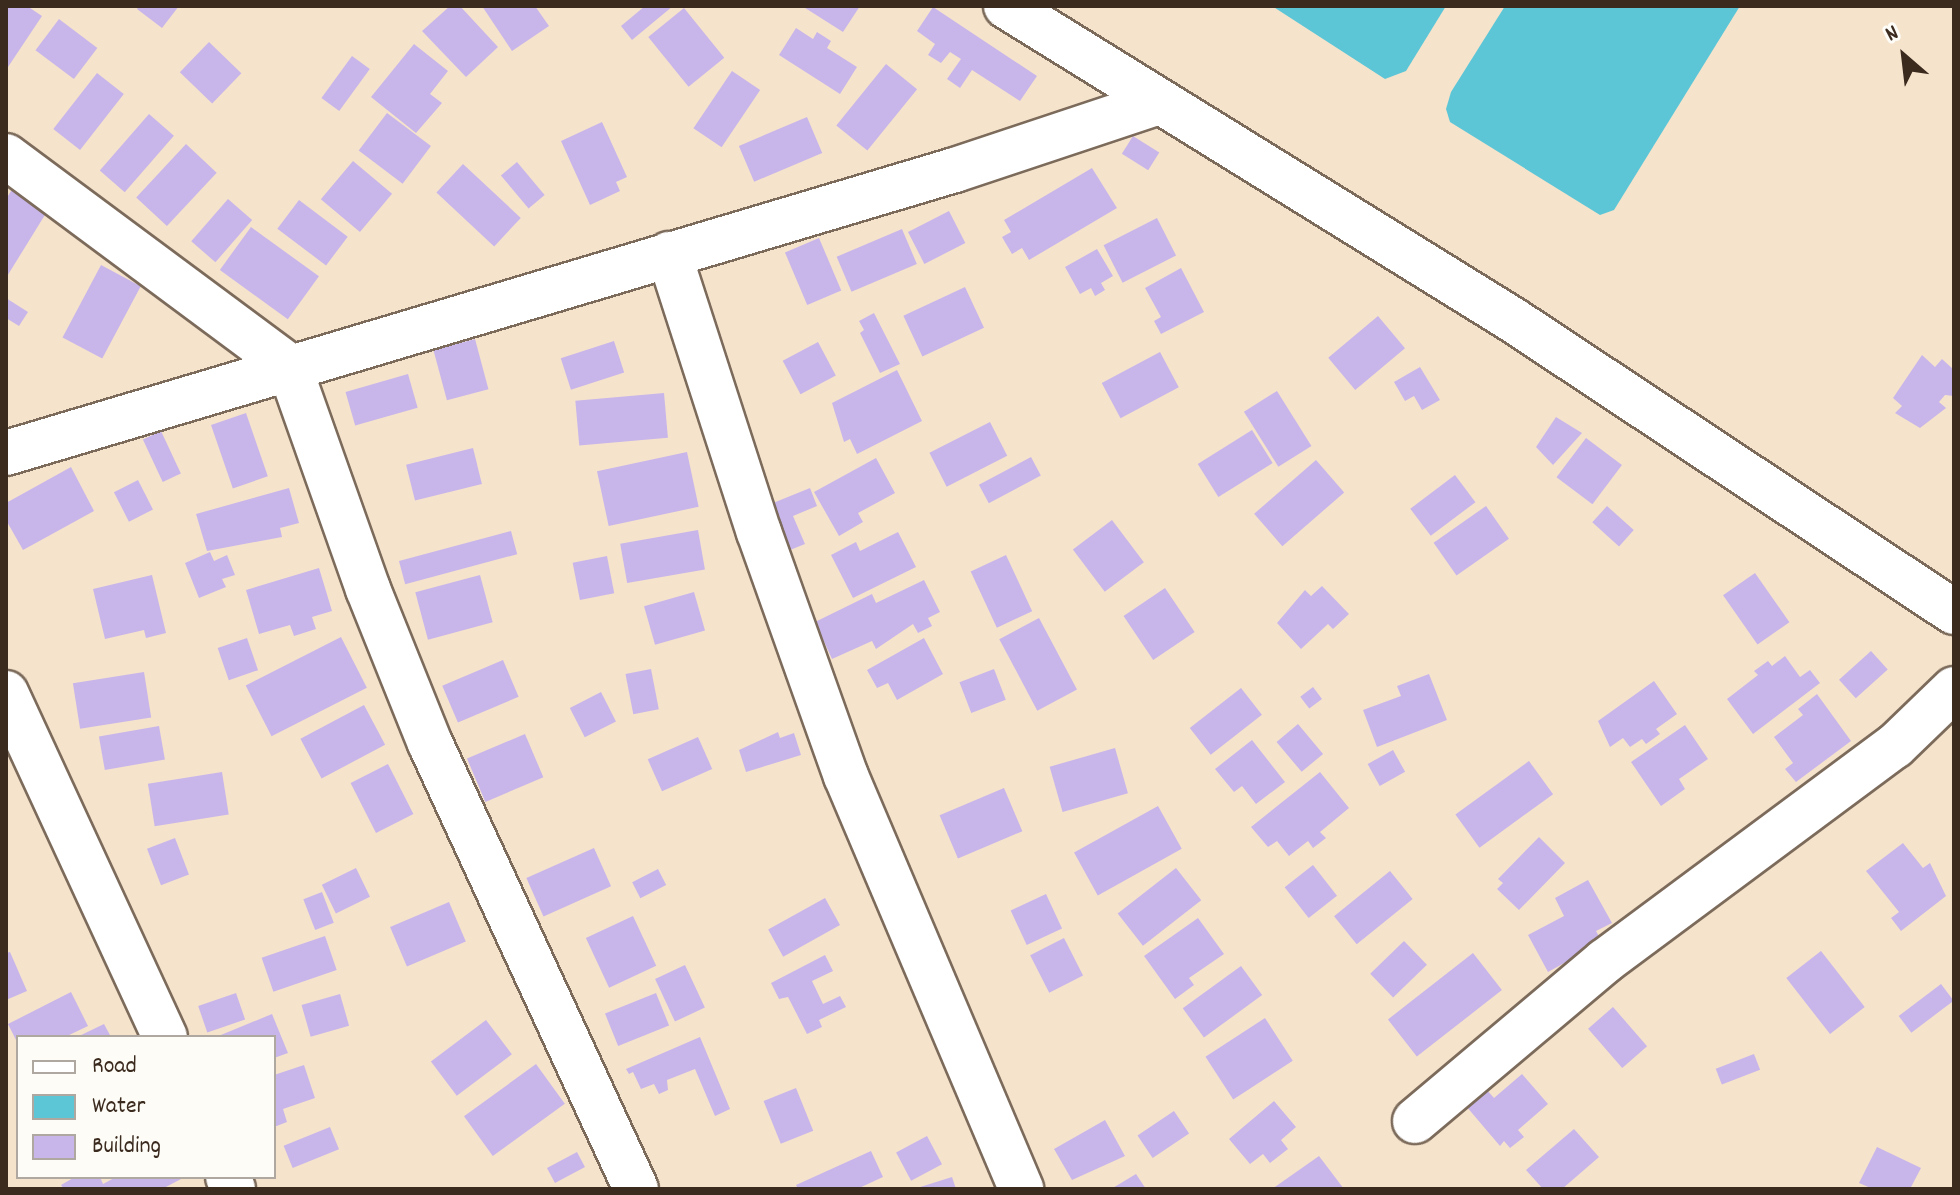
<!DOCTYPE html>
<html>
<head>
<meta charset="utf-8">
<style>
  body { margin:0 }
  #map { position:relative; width:1960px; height:1195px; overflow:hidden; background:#f6e3cc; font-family:Dekko,sans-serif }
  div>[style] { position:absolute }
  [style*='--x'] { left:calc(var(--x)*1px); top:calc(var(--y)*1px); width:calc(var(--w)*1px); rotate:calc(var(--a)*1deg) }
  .water>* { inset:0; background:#5cc6d7 }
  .building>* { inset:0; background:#c8b6ea; transform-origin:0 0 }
  .roads { filter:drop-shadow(2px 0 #7c6b5b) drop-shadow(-2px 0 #7c6b5b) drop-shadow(0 2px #7c6b5b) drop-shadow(0 -2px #7c6b5b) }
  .minor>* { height:44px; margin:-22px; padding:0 22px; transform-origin:22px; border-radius:22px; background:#fff }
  span { translate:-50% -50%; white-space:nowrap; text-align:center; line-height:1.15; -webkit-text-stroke:6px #fdfcf7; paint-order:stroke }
  .frame { position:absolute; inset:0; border:8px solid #3b2a1e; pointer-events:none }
  .legend { position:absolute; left:16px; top:1035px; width:260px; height:144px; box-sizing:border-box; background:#fdfcf7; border:2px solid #afa8a0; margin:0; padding:10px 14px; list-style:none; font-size:24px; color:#3b2a1e }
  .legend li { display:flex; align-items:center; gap:16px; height:40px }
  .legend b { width:40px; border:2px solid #afa8a0 }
  .north { position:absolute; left:1864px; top:16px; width:80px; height:80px; -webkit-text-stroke:6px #fdfcf7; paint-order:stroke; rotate:332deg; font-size:22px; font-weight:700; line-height:32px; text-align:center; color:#3b2a1e }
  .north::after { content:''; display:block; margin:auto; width:28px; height:36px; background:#3b2a1e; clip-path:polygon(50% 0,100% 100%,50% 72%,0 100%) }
</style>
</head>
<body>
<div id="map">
  <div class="water">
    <div style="clip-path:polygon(1272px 6px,1446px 6px,1406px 71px,1385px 79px)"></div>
    <div style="clip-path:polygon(1505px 6px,1740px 6px,1614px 210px,1600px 215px,1450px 122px,1446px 109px,1451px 92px)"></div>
  </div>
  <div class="building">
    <div style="clip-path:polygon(6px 6px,27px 6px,42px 16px,6px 70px)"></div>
    <div style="clip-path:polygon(139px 6px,179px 6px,162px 28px,137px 9px)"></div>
    <div style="clip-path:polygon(450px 6px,460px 6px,498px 47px,466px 77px,422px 31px)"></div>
    <div style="clip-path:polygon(482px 6px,535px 6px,549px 26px,512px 51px)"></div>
    <div style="clip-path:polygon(645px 6px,673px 6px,632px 40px,621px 26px)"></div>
    <div style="clip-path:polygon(802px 6px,860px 6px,843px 32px)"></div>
    <div style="clip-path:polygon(933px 7px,1037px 76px,1020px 101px,972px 70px,960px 88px,947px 79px,961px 59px,950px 52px,941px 63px,928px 55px,935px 44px,917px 31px)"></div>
    <div style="left:684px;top:8px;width:64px;height:46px;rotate:51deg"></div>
    <div style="left:59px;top:19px;width:48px;height:39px;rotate:37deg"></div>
    <div style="clip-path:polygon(796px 28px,813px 39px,817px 32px,831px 41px,827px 48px,857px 67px,840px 94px,779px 55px)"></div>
    <div style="left:209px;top:42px;width:45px;height:42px;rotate:44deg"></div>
    <div style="clip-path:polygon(414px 44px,448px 71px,430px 94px,442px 103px,416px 133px,371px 97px)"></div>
    <div style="left:352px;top:56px;width:22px;height:52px;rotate:36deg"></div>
    <div style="left:886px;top:64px;width:40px;height:79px;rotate:39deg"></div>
    <div style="left:732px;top:71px;width:34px;height:69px;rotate:34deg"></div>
    <div style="left:97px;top:73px;width:34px;height:71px;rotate:38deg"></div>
    <div style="left:387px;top:113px;width:55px;height:47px;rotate:37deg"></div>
    <div style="left:149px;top:114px;width:33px;height:75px;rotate:41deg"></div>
    <div style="left:807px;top:117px;width:39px;height:74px;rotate:67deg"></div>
    <div style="clip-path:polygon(602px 122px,627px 177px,616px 182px,620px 191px,590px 205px,561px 141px)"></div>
    <div style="left:1133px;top:136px;width:31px;height:21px;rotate:32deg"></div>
    <div style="left:186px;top:144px;width:42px;height:73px;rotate:43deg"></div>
    <div style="left:353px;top:161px;width:51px;height:50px;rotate:40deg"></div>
    <div style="left:517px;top:162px;width:43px;height:21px;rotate:50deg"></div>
    <div style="left:463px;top:164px;width:79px;height:39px;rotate:43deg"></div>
    <div style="clip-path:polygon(1092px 168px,1117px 208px,1029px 260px,1022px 248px,1012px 254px,1002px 237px,1011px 232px,1004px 220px)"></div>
    <div style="clip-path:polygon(13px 188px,48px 210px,6px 278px,6px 199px)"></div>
    <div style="left:228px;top:199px;width:32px;height:56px;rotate:41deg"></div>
    <div style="left:299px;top:200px;width:61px;height:36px;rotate:37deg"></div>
    <div style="left:949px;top:211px;width:36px;height:46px;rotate:63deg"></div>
    <div style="left:1157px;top:218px;width:42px;height:60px;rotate:63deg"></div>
    <div style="left:251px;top:227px;width:84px;height:53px;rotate:36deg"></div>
    <div style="left:902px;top:229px;width:38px;height:71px;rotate:67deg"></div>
    <div style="left:819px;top:238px;width:57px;height:37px;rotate:67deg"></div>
    <div style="clip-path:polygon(1097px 249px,1113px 276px,1101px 283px,1105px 290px,1095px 296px,1091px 288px,1080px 294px,1065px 267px)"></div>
    <div style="left:101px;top:265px;width:45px;height:82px;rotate:28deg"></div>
    <div style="clip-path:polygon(1181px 268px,1204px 312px,1161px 334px,1154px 321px,1161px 317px,1145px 288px)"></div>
    <div style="left:965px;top:287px;width:45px;height:68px;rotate:65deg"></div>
    <div style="clip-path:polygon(6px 298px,28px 312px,19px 326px,6px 318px)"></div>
    <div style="clip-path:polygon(874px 313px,900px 364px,880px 373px,860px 333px,864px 330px,859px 321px)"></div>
    <div style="left:1378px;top:316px;width:42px;height:65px;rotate:50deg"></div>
    <div style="left:475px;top:339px;width:52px;height:43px;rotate:75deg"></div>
    <div style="left:614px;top:341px;width:33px;height:56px;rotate:72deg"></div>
    <div style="left:818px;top:342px;width:38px;height:40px;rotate:62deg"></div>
    <div style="left:1160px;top:352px;width:40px;height:66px;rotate:62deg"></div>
    <div style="clip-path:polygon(1922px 355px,1935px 367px,1942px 359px,1954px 370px,1954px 396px,1945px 395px,1939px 402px,1946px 408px,1920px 428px,1895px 413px,1902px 406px,1893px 398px)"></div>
    <div style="clip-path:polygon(1420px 367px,1440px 400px,1422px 410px,1414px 396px,1405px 401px,1394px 382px)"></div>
    <div style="clip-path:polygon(897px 370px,922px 421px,857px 454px,850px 439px,844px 442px,832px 403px)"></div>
    <div style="left:408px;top:374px;width:35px;height:65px;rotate:74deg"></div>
    <div style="left:1277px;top:391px;width:65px;height:39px;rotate:58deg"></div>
    <div style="left:664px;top:393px;width:45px;height:89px;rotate:85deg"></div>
    <div style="left:246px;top:413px;width:67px;height:37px;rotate:71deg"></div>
    <div style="clip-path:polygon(1556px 417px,1582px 433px,1553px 465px,1536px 447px)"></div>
    <div style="left:990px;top:422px;width:38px;height:68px;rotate:63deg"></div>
    <div style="left:1252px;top:430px;width:39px;height:64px;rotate:58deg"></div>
    <div style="left:161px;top:431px;width:47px;height:20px;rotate:65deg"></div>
    <div style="left:1586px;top:438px;width:45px;height:49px;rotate:37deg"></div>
    <div style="left:473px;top:448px;width:37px;height:69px;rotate:76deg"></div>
    <div style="left:687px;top:452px;width:56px;height:92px;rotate:78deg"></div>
    <div style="left:1031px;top:457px;width:21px;height:59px;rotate:62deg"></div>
    <div style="clip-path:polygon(876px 458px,895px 493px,858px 513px,863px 522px,839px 536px,814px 492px)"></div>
    <div style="left:1316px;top:460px;width:43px;height:82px;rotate:49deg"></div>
    <div style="clip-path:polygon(71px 467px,94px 511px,23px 550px,6px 520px,6px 503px)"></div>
    <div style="left:1455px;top:475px;width:34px;height:56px;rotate:53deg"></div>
    <div style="left:138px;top:480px;width:33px;height:27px;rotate:63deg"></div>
    <div style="clip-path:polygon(289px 488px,299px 523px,280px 528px,282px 537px,207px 551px,196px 514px)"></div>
    <div style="clip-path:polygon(810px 488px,817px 506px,793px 516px,805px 544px,780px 554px,761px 508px)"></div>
    <div style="left:1486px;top:506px;width:40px;height:64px;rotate:55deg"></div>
    <div style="left:1607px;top:506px;width:36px;height:22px;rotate:42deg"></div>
    <div style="left:1112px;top:520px;width:53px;height:49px;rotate:53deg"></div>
    <div style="left:698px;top:530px;width:40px;height:79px;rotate:80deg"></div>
    <div style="left:511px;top:531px;width:24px;height:116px;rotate:75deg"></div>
    <div style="clip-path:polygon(898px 532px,916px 567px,853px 598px,831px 555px,856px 542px,860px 551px)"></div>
    <div style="clip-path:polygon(210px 552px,214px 561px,227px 555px,235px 575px,222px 579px,226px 587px,199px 598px,185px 563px)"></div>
    <div style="left:1006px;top:555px;width:62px;height:39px;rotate:65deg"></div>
    <div style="left:607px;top:556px;width:38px;height:35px;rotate:79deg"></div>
    <div style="clip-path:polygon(319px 568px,332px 611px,312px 617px,316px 629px,294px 636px,290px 625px,259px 634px,246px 590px)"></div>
    <div style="left:1755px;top:573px;width:60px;height:39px;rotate:55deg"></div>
    <div style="clip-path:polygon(152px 575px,166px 633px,146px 638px,144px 630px,105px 639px,93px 589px)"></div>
    <div style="left:480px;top:575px;width:49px;height:67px;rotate:75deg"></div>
    <div style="clip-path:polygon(924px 580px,940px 612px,928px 618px,932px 626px,918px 633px,913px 624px,876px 649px,872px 641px,832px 659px,815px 622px,872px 594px,876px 603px)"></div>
    <div style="clip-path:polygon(1322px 586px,1349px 614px,1333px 629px,1328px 624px,1301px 649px,1277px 623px,1305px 590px,1311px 596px)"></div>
    <div style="left:1165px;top:588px;width:53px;height:50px;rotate:56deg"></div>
    <div style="left:694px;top:592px;width:40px;height:52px;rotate:74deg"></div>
    <div style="left:1039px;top:618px;width:81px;height:45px;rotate:62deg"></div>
    <div style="left:341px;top:637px;width:57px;height:107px;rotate:63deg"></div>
    <div style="left:247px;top:638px;width:34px;height:31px;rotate:71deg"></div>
    <div style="clip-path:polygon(924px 638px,943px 674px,897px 700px,888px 683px,877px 688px,867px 670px)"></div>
    <div style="left:1871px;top:651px;width:25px;height:43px;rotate:48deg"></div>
    <div style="clip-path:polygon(1785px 656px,1800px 677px,1810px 670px,1820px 683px,1753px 734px,1727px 699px,1758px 675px,1754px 671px,1768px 661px,1772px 666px)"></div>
    <div style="left:503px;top:660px;width:40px;height:66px;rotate:67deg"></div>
    <div style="left:651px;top:669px;width:41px;height:26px;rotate:79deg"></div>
    <div style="left:994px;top:669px;width:33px;height:37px;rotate:69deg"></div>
    <div style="left:144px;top:672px;width:46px;height:72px;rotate:81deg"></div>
    <div style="clip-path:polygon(1429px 674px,1447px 720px,1377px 747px,1363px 710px,1401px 696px,1397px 686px)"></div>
    <div style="clip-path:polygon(1654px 681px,1677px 714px,1656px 729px,1660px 734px,1646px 744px,1642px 739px,1630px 747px,1623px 738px,1610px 747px,1598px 721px)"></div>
    <div style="left:1313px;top:687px;width:15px;height:16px;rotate:53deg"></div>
    <div style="left:1241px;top:688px;width:34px;height:65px;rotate:52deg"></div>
    <div style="left:601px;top:692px;width:33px;height:35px;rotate:63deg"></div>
    <div style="clip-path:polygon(1817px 694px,1851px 741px,1796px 782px,1785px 769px,1793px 763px,1774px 737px,1803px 715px,1798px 709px)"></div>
    <div style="left:364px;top:705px;width:45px;height:72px;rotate:62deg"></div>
    <div style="left:1298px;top:724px;width:39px;height:28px;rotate:50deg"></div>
    <div style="clip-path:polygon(1685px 725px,1708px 759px,1679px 779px,1685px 789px,1661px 806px,1631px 762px)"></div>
    <div style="left:159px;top:726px;width:34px;height:61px;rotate:80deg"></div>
    <div style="clip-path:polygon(778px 732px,780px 738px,794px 733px,801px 755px,746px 772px,739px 750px)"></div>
    <div style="left:525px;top:734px;width:47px;height:63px;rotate:67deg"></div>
    <div style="left:698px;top:737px;width:35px;height:55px;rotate:66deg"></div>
    <div style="clip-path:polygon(1252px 740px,1285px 782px,1256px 804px,1242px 786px,1234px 792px,1215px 769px)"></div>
    <div style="left:1115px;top:748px;width:47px;height:68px;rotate:74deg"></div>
    <div style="left:1393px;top:750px;width:25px;height:29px;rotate:61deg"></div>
    <div style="left:1529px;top:761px;width:41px;height:91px;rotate:54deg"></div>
    <div style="left:388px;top:764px;width:56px;height:42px;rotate:63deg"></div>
    <div style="left:222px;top:772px;width:43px;height:75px;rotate:81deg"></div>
    <div style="clip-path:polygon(1320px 772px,1349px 808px,1320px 832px,1326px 838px,1313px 848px,1308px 841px,1289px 856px,1277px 841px,1268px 847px,1251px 827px)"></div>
    <div style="left:1004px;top:788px;width:47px;height:70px;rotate:67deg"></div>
    <div style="left:1158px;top:806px;width:49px;height:96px;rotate:61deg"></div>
    <div style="clip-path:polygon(1539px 837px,1565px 863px,1519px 910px,1497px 889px,1503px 883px,1498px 879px)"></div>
    <div style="left:175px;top:838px;width:39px;height:30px;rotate:69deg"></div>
    <div style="clip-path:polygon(1903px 843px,1923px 868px,1930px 863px,1946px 896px,1901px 931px,1891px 918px,1899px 912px,1866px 871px)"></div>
    <div style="left:594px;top:848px;width:42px;height:74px;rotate:66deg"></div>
    <div style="left:1313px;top:865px;width:39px;height:36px;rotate:52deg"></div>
    <div style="left:356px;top:868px;width:32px;height:38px;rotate:64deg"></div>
    <div style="left:1176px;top:868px;width:41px;height:74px;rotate:52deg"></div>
    <div style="left:658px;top:869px;width:18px;height:29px;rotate:63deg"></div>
    <div style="left:1390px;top:871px;width:36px;height:72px;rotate:51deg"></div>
    <div style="clip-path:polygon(1588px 880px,1612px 923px,1596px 931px,1602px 942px,1548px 972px,1528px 935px,1564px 916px,1555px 898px)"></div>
    <div style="left:322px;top:892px;width:33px;height:20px;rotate:69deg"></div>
    <div style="left:1046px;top:894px;width:38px;height:39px;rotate:65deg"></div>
    <div style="left:825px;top:898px;width:31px;height:65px;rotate:61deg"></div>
    <div style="left:449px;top:902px;width:43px;height:64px;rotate:67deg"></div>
    <div style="left:633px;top:916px;width:55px;height:52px;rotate:65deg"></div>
    <div style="clip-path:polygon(1198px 918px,1224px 954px,1189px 978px,1194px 985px,1175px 999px,1144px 956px)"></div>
    <div style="left:325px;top:936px;width:36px;height:67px;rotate:71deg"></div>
    <div style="left:1064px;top:938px;width:42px;height:38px;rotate:63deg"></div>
    <div style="left:1404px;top:941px;width:33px;height:47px;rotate:46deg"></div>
    <div style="left:1821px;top:951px;width:71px;height:44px;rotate:52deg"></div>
    <div style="clip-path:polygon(10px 952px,27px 991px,6px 1000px,6px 953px)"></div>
    <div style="left:1473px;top:953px;width:47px;height:108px;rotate:52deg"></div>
    <div style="clip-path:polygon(825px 955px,833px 971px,812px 981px,823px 1004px,840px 996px,846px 1007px,819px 1020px,822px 1027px,807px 1034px,788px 997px,779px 999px,771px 983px)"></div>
    <div style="left:685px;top:965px;width:47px;height:33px;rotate:65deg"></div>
    <div style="left:1241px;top:966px;width:36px;height:72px;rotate:54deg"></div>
    <div style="left:1941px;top:984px;width:21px;height:53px;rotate:53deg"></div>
    <div style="clip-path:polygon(71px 992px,88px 1026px,65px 1037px,18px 1037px,18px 1044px,8px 1024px)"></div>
    <div style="left:236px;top:993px;width:28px;height:40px;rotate:71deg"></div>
    <div style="left:656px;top:993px;width:35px;height:55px;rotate:68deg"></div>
    <div style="left:340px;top:994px;width:33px;height:40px;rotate:74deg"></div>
    <div style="left:1613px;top:1007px;width:52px;height:33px;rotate:49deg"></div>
    <div style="clip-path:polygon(272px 1014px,288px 1053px,274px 1058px,274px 1037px,216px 1037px)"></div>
    <div style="left:1265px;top:1018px;width:51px;height:71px;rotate:57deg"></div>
    <div style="left:486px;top:1020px;width:43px;height:69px;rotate:53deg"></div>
    <div style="clip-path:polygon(104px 1024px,111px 1037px,77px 1037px)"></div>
    <div style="clip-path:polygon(700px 1037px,730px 1109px,715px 1116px,695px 1069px,667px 1080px,668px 1090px,659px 1094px,654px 1084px,641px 1089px,633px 1072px,629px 1074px,626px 1069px)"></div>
    <div style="left:1754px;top:1054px;width:17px;height:41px;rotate:69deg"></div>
    <div style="left:536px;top:1064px;width:49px;height:89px;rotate:54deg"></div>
    <div style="clip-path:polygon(304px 1065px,315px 1098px,283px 1109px,287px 1122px,274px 1127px,274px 1075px)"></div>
    <div style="clip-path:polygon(1522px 1074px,1548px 1104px,1518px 1130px,1524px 1137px,1510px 1148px,1504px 1141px,1500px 1146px,1466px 1106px,1486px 1089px,1494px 1098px)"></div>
    <div style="left:796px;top:1088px;width:46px;height:35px;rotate:68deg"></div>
    <div style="clip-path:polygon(1274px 1101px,1296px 1127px,1281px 1140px,1288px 1149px,1270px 1163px,1263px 1154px,1250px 1164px,1229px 1139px)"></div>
    <div style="left:1174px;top:1111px;width:27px;height:44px;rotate:56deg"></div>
    <div style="clip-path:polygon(1105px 1120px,1125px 1156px,1072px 1180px,1054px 1149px)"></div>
    <div style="left:330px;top:1127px;width:24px;height:50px;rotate:68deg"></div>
    <div style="clip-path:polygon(1574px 1129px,1599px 1157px,1562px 1189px,1543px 1189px,1526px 1170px)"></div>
    <div style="left:927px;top:1136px;width:32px;height:35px;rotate:62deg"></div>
    <div style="clip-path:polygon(1877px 1147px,1921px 1168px,1910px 1189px,1873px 1189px,1859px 1183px)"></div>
    <div style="clip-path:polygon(871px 1151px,883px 1177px,857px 1189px,798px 1189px,796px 1185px)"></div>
    <div style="left:577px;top:1152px;width:17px;height:34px;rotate:62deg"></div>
    <div style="clip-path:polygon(1319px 1156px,1344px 1189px,1272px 1189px)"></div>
    <div style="clip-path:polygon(1136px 1174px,1146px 1189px,1111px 1189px)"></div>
    <div style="clip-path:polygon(75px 1177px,100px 1177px,103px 1184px,116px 1177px,185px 1177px,162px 1189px,64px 1189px,61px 1185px)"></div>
    <div style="clip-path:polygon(952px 1177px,956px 1189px,917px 1189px,917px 1188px)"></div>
  </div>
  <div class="roads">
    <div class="minor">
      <div style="--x:1006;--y:6;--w:596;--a:31.77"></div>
      <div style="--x:1513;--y:320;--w:529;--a:33.51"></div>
      <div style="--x:6;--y:156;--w:352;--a:36.6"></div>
      <div style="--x:289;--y:366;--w:237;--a:70.5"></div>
      <div style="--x:368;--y:589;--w:166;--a:68.1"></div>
      <div style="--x:430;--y:743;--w:491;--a:65.2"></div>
      <div style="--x:669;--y:254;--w:292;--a:72.1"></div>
      <div style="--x:759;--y:532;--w:259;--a:70.4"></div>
      <div style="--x:846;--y:776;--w:449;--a:67"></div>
      <div style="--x:6;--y:453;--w:990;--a:-16.61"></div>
      <div style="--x:955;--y:170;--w:215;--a:-18.4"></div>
      <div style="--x:6;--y:693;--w:379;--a:65.2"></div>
      <div style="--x:1415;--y:1121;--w:248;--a:-40.1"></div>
      <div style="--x:1605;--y:961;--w:361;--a:-36.6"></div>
      <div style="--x:1895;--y:746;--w:82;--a:-44"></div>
      <div style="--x:228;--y:1177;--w:13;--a:67"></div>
    </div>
  </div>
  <div class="frame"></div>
  <ul class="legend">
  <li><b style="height:10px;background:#fff"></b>Road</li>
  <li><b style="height:22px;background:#5cc6d7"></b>Water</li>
  <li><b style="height:22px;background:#c8b6ea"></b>Building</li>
  </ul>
  <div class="north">N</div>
</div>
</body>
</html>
